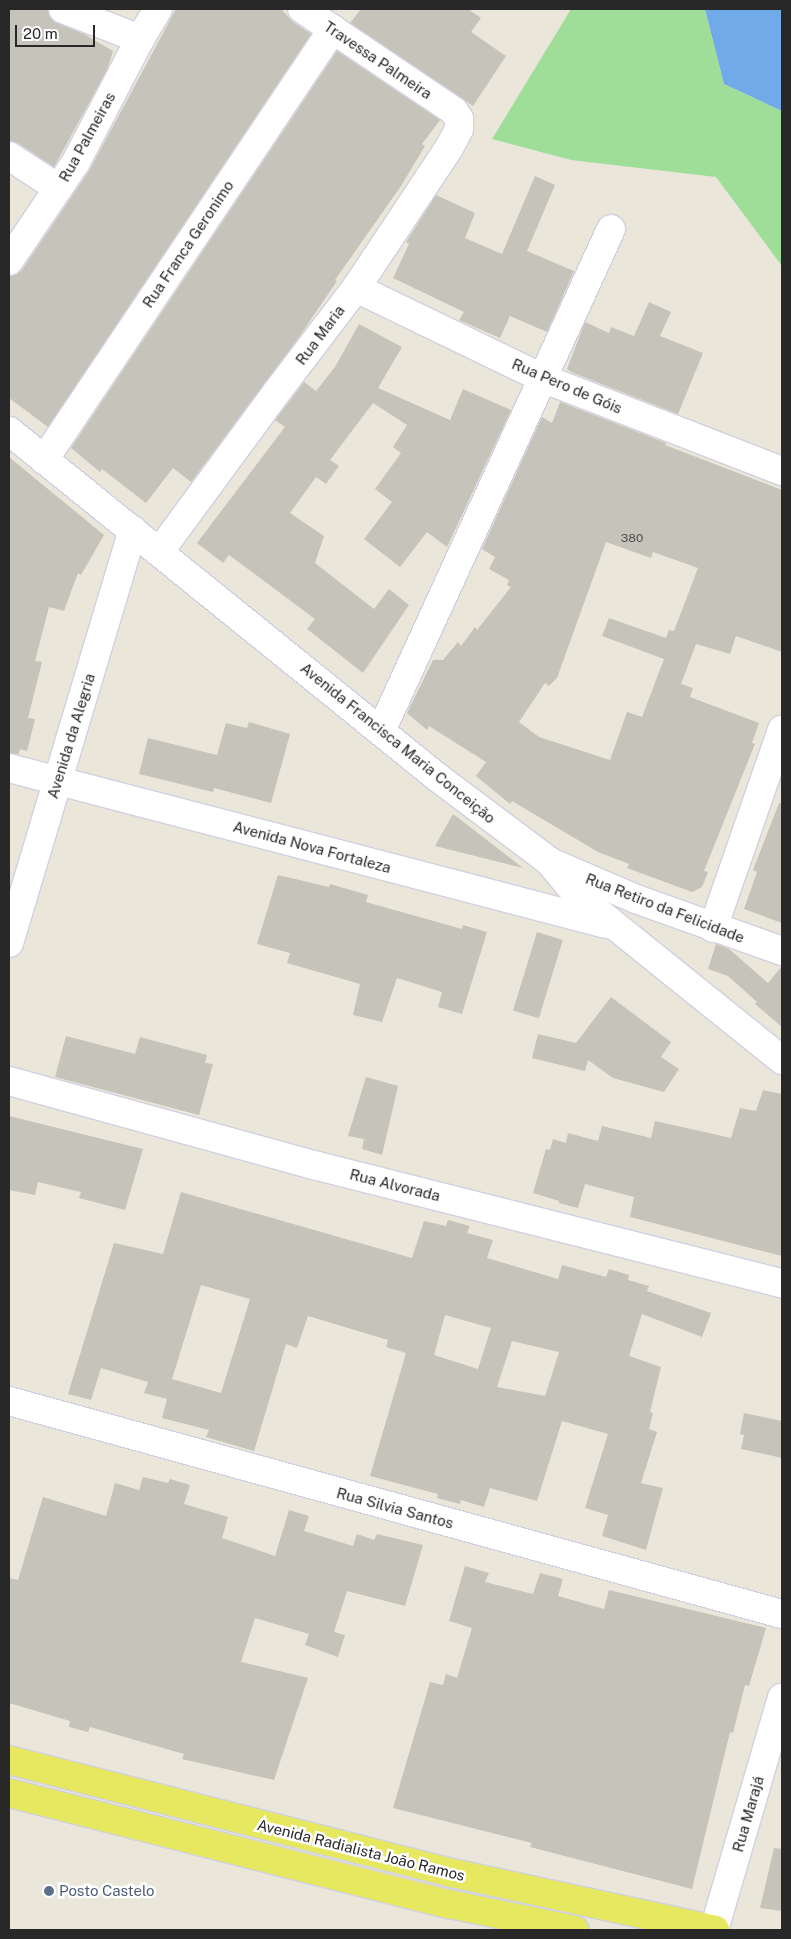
<!DOCTYPE html>
<html>
<head>
<meta charset="utf-8">
<style>
  body { margin:0 }
  #map { position:relative; width:791px; height:1939px; overflow:hidden; background:#eae7da; font-family:"Public Sans",sans-serif }
  div>[style] { position:absolute }
  [style*='--x'] { left:calc(var(--x)*1px); top:calc(var(--y)*1px); width:calc(var(--w)*1px); rotate:calc(var(--a)*1deg) }
  .green>* { inset:0; background:#9fde99 }
  .water>* { inset:0; background:#71aae8 }
  .building>* { inset:0; background:#c5c3ba; transform-origin:0 0 }
  .roads { filter:drop-shadow(1px 0 #d1d0e0) drop-shadow(-1px 0 #d1d0e0) drop-shadow(0 1px #d1d0e0) drop-shadow(0 -1px #d1d0e0) }
  .street>* { height:28px; margin:-14px; padding:0 14px; transform-origin:14px; border-radius:14px; background:#fff }
  .primary>* { height:28px; margin:-14px; padding:0 14px; transform-origin:14px; border-radius:14px; background:#e6e960 }
  .dots>* { width:14px; height:14px; translate:-50% -50%; box-sizing:border-box; border:2px solid #fff; border-radius:50% }
  span { translate:-50% -50%; white-space:nowrap; text-align:center; line-height:1.15; -webkit-text-stroke:5px #fff; paint-order:stroke }
  .number-label { font-size:12px; color:#4f4f4c }
  .number-label span { -webkit-text-stroke-width:0 }
  .street-label { font-size:15px; color:#282828 }
  .service-label { font-size:15px; color:#4e5e75 }
  .left { translate:0 -50%; text-align:left }
  .frame { position:absolute; inset:0; border:10px solid #282828; pointer-events:none }
  .scale { position:absolute; left:15px; top:25px; width:80px; height:22px; box-sizing:border-box; border:2px solid #282828; border-top:0; padding-left:6px; font-size:15px; line-height:18px; white-space:nowrap; color:#282828; -webkit-text-stroke:4px #fff; paint-order:stroke }
</style>
</head>
<body>
<div id="map">
  <div class="green">
    <div style="clip-path:polygon(571px 9px,705px 9px,724px 84px,782px 111px,782px 266px,716px 177px,571px 160px,492px 139px)"></div>
  </div>
  <div class="water">
    <div style="clip-path:polygon(705px 9px,782px 9px,782px 111px,724px 84px)"></div>
  </div>
  <div class="building">
    <div style="clip-path:polygon(9px 9px,48px 9px,51px 18px,57px 23px,84px 34px,113px 51px,107px 70px,54px 167px,18px 143px,9px 141px)"></div>
    <div style="clip-path:polygon(176px 9px,281px 9px,293px 22px,311px 34px,48px 427px,9px 398px,9px 276px,16px 275px,22px 270px,89px 171px)"></div>
    <div style="clip-path:polygon(361px 9px,468px 9px,481px 18px,471px 32px,506px 56px,473px 106px,350px 23px)"></div>
    <div style="clip-path:polygon(337px 51px,440px 120px,422px 144px,425px 146px,401px 186px,335px 280px,337px 281px,297px 340px,191px 482px,173px 468px,146px 503px,102px 469px,100px 472px,71px 448px)"></div>
    <div style="clip-path:polygon(535px 176px,555px 185px,527px 251px,574px 271px,547px 332px,510px 316px,500px 338px,459px 320px,464px 312px,393px 278px,409px 244px,406px 242px,436px 195px,475px 213px,465px 238px,502px 254px)"></div>
    <div style="clip-path:polygon(649px 302px,671px 312px,660px 336px,703px 353px,678px 414px,571px 372px,567px 369px,585px 322px,609px 333px,611px 327px,634px 336px)"></div>
    <div style="clip-path:polygon(359px 324px,402px 347px,378px 388px,450px 420px,463px 389px,511px 410px,447px 547px,427px 532px,400px 567px,364px 539px,392px 502px,375px 489px,401px 453px,393px 447px,407px 425px,373px 403px,330px 460px,339px 466px,326px 484px,316px 477px,290px 513px,324px 536px,315px 563px,374px 609px,389px 589px,409px 605px,363px 673px,307px 629px,315px 619px,229px 555px,223px 563px,197px 543px,285px 427px,275px 420px,289px 402px,304px 382px,316px 391px,335px 367px)"></div>
    <div style="clip-path:polygon(evenodd,560px 402px,666px 443px,665px 445px,782px 490px,782px 652px,736px 636px,730px 654px,696px 644px,681px 684px,693px 688px,690px 697px,759px 723px,752px 743px,755px 744px,704px 871px,708px 872px,702px 887px,692px 892px,627px 868px,629px 864px,598px 852px,512px 801px,510px 804px,476px 776px,486px 762px,429px 726px,427px 730px,407px 713px,433px 660px,443px 660px,458px 642px,461px 646px,475px 627px,477px 630px,511px 587px,507px 585px,509px 580px,489px 569px,495px 557px,482px 549px,542px 417px,552px 423px,560px 402px,606px 542px,651px 558px,653px 552px,698px 568px,674px 631px,669px 630px,666px 638px,609px 618px,602px 636px,664px 659px,642px 717px,627px 712px,610px 760px,539px 737px,519px 722px,545px 683px,549px 686px,557px 678px,606px 542px)"></div>
    <div style="clip-path:polygon(9px 457px,104px 535px,81px 575px,78px 573px,64px 611px,49px 607px,35px 661px,42px 662px,28px 718px,35px 719px,27px 751px,20px 749px,19px 754px,9px 753px)"></div>
    <div style="clip-path:polygon(249px 722px,290px 734px,271px 803px,214px 788px,213px 792px,139px 774px,148px 738px,217px 755px,226px 723px,247px 728px)"></div>
    <div style="clip-path:polygon(779px 803px,782px 803px,782px 923px,744px 909px,757px 872px,753px 870px)"></div>
    <div style="clip-path:polygon(453px 814px,474px 830px,523px 868px,435px 846px)"></div>
    <div style="clip-path:polygon(278px 875px,329px 887px,330px 884px,368px 895px,366px 902px,462px 929px,463px 925px,487px 932px,462px 1014px,438px 1007px,442px 992px,397px 978px,382px 1022px,353px 1015px,360px 984px,287px 963px,290px 953px,257px 944px)"></div>
    <div style="left:537px;top:932px;width:27px;height:82px;rotate:17deg"></div>
    <div style="clip-path:polygon(716px 944px,729px 949px,768px 983px,782px 966px,782px 1027px,755px 1004px,757px 1002px,728px 976px,708px 969px)"></div>
    <div style="clip-path:polygon(611px 997px,671px 1042px,661px 1057px,679px 1069px,664px 1092px,613px 1078px,588px 1060px,585px 1071px,532px 1058px,538px 1034px,576px 1043px)"></div>
    <div style="clip-path:polygon(66px 1036px,135px 1054px,140px 1037px,207px 1055px,205px 1063px,213px 1064px,199px 1115px,55px 1077px)"></div>
    <div style="clip-path:polygon(366px 1077px,398px 1086px,382px 1155px,362px 1149px,364px 1139px,348px 1136px)"></div>
    <div style="clip-path:polygon(763px 1090px,782px 1094px,782px 1256px,630px 1217px,634px 1197px,585px 1184px,578px 1208px,559px 1203px,559px 1201px,533px 1193px,546px 1149px,550px 1150px,553px 1139px,566px 1143px,568px 1133px,598px 1141px,602px 1126px,651px 1138px,655px 1121px,731px 1138px,740px 1108px,756px 1111px)"></div>
    <div style="clip-path:polygon(9px 1116px,143px 1149px,125px 1210px,79px 1198px,81px 1192px,38px 1182px,35px 1195px,9px 1190px)"></div>
    <div style="clip-path:polygon(evenodd,181px 1192px,412px 1258px,424px 1221px,446px 1226px,448px 1220px,470px 1226px,467px 1233px,493px 1240px,487px 1258px,558px 1279px,562px 1265px,606px 1277px,609px 1269px,629px 1275px,628px 1280px,649px 1286px,647px 1291px,711px 1313px,702px 1337px,642px 1314px,629px 1356px,661px 1367px,650px 1412px,653px 1413px,649px 1429px,657px 1432px,641px 1483px,663px 1488px,646px 1550px,602px 1536px,608px 1515px,585px 1508px,608px 1434px,562px 1421px,537px 1501px,490px 1488px,484px 1507px,461px 1500px,460px 1504px,437px 1498px,438px 1494px,370px 1476px,406px 1353px,386px 1347px,388px 1340px,308px 1316px,297px 1348px,286px 1344px,254px 1451px,206px 1437px,209px 1430px,162px 1418px,167px 1399px,144px 1393px,148px 1382px,101px 1368px,91px 1400px,68px 1394px,114px 1243px,163px 1254px,181px 1192px,201px 1285px,250px 1299px,221px 1393px,172px 1379px,201px 1285px,181px 1192px,445px 1315px,491px 1328px,478px 1369px,434px 1355px,445px 1315px,181px 1192px,512px 1341px,559px 1352px,545px 1396px,497px 1387px,512px 1341px)"></div>
    <div style="clip-path:polygon(744px 1413px,782px 1421px,782px 1458px,741px 1449px,744px 1435px,740px 1434px)"></div>
    <div style="clip-path:polygon(143px 1477px,168px 1483px,170px 1479px,190px 1485px,184px 1504px,228px 1517px,222px 1538px,275px 1556px,289px 1510px,309px 1516px,304px 1531px,353px 1546px,357px 1534px,374px 1540px,377px 1534px,423px 1545px,405px 1606px,347px 1591px,334px 1632px,345px 1635px,338px 1657px,305px 1645px,309px 1634px,255px 1618px,241px 1662px,308px 1678px,274px 1780px,182px 1759px,184px 1754px,90px 1727px,88px 1732px,69px 1727px,70px 1721px,9px 1703px,9px 1578px,18px 1580px,43px 1497px,106px 1516px,115px 1483px,139px 1490px)"></div>
    <div style="clip-path:polygon(465px 1566px,489px 1573px,485px 1582px,533px 1594px,540px 1573px,563px 1579px,558px 1596px,604px 1609px,609px 1590px,766px 1628px,749px 1686px,745px 1685px,733px 1733px,730px 1732px,692px 1889px,530px 1847px,532px 1843px,393px 1808px,430px 1682px,443px 1685px,446px 1674px,457px 1678px,472px 1628px,449px 1621px)"></div>
    <div style="clip-path:polygon(774px 1848px,782px 1849px,782px 1911px,760px 1908px)"></div>
  </div>
  <div class="roads">
    <div class="street">
      <div style="--x:63;--y:9;--w:83;--a:21.3"></div>
      <div style="--x:9;--y:156;--w:59;--a:33.1"></div>
      <div style="--x:9;--y:261;--w:120;--a:-55.9"></div>
      <div style="--x:76;--y:162;--w:139;--a:-62.5"></div>
      <div style="--x:140;--y:39;--w:35;--a:-59"></div>
      <div style="--x:356;--y:288;--w:207;--a:25.8"></div>
      <div style="--x:542;--y:378;--w:257;--a:21.2"></div>
      <div style="--x:9;--y:431;--w:550;--a:38.95"></div>
      <div style="--x:437;--y:777;--w:140;--a:36.9"></div>
      <div style="--x:549;--y:861;--w:45;--a:50.4"></div>
      <div style="--x:578;--y:896;--w:262;--a:38.8"></div>
      <div style="--x:44;--y:460;--w:519;--a:-56.16"></div>
      <div style="--x:160;--y:551;--w:196;--a:-53.7"></div>
      <div style="--x:276;--y:393;--w:132;--a:-52.7"></div>
      <div style="--x:356;--y:288;--w:168;--a:-56.4"></div>
      <div style="--x:449;--y:148;--w:21;--a:-62"></div>
      <div style="--x:459;--y:129;--w:10;--a:-90"></div>
      <div style="--x:459;--y:119;--w:9;--a:-122"></div>
      <div style="--x:454;--y:111;--w:183;--a:-146.1"></div>
      <div style="--x:381;--y:731;--w:552;--a:-65.38"></div>
      <div style="--x:9;--y:768;--w:617;--a:14.64"></div>
      <div style="--x:555;--y:864;--w:88;--a:23.4"></div>
      <div style="--x:636;--y:899;--w:155;--a:19.6"></div>
      <div style="--x:713;--y:928;--w:210;--a:-70.8"></div>
      <div style="--x:9;--y:943;--w:431;--a:-73.3"></div>
      <div style="--x:9;--y:1081;--w:316;--a:15.4"></div>
      <div style="--x:314;--y:1165;--w:483;--a:14.2"></div>
      <div style="--x:9;--y:1401;--w:802;--a:15.41"></div>
      <div style="--x:714;--y:1930;--w:242;--a:-73.7"></div>
    </div>
    <div class="primary">
      <div style="--x:9;--y:1760;--w:462;--a:14.3"></div>
      <div style="--x:457;--y:1874;--w:264;--a:12.2"></div>
      <div style="--x:9;--y:1793;--w:454;--a:14.2"></div>
      <div style="--x:449;--y:1904;--w:128;--a:11.7"></div>
    </div>
  </div>
  <div class="dots">
    <div style="left:49px;top:1891px;background:#5c6f8a"></div>
  </div>
  <div class="number-label">
    <span style="left:632px;top:539px">380</span>
  </div>
  <div class="street-label">
    <span style="left:378px;top:60px;rotate:34deg">Travessa Palmeira</span>
    <span style="left:87px;top:137px;rotate:-61deg">Rua Palmeiras</span>
    <span style="left:188px;top:244px;rotate:-56deg">Rua Franca Geronimo</span>
    <span style="left:320px;top:335px;rotate:-53deg">Rua Maria</span>
    <span style="left:567px;top:386px;rotate:23deg">Rua Pero de Góis</span>
    <span style="left:71px;top:736px;rotate:-73deg">Avenida da Alegria</span>
    <span style="left:398px;top:743px;rotate:39deg">Avenida Francisca Maria Conceição</span>
    <span style="left:312px;top:847px;rotate:15deg">Avenida Nova Fortaleza</span>
    <span style="left:665px;top:908px;rotate:21deg">Rua Retiro da Felicidade</span>
    <span style="left:395px;top:1185px;rotate:14deg">Rua Alvorada</span>
    <span style="left:395px;top:1508px;rotate:15deg">Rua Silvia Santos</span>
    <span style="left:748px;top:1814px;rotate:-74deg">Rua Marajá</span>
    <span style="left:361px;top:1850px;rotate:14deg">Avenida Radialista João Ramos</span>
  </div>
  <div class="service-label">
    <span class="left" style="left:59px;top:1891px">Posto Castelo</span>
  </div>
  <div class="frame"></div>
  <div class="scale">20 m</div>
</div>
</body>
</html>
